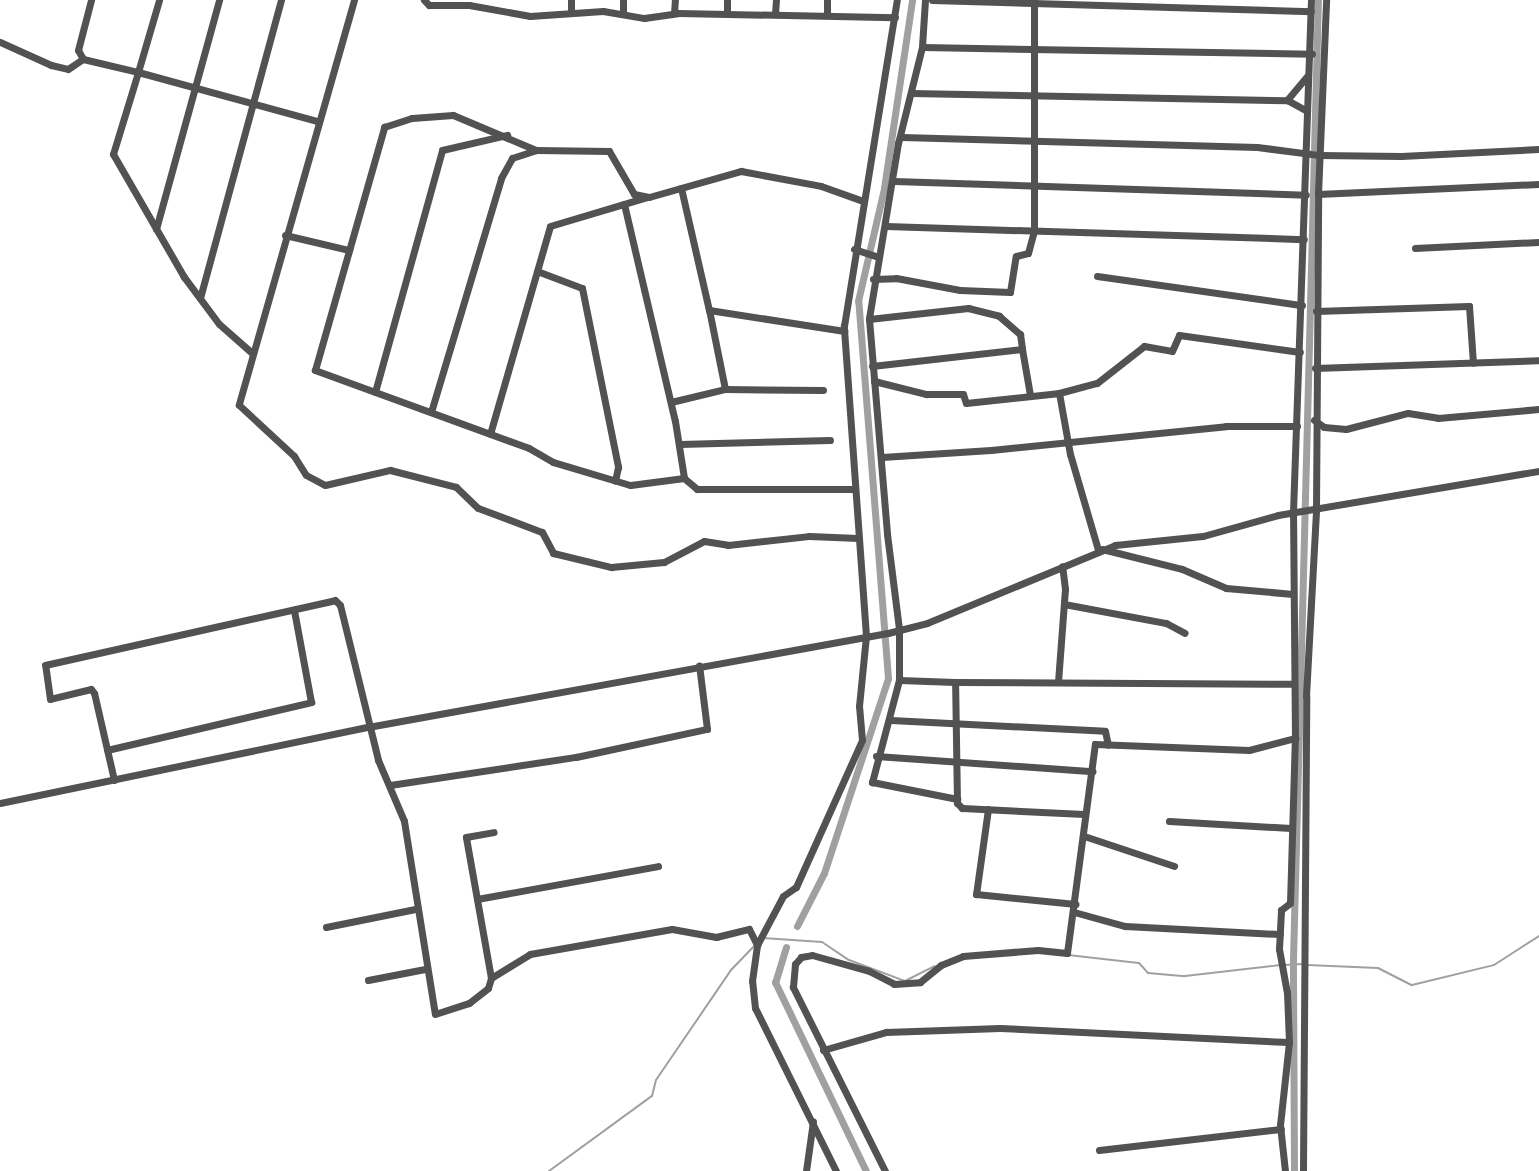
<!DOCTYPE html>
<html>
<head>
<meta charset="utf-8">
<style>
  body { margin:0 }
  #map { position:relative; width:1539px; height:1171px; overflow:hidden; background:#fff; font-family:"IBM Plex Sans",sans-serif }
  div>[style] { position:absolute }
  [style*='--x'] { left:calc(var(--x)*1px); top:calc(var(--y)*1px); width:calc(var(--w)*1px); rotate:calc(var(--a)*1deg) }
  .stream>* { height:2px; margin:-1px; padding:0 1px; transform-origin:1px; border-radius:1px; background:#a0a0a0 }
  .canal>* { height:7px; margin:-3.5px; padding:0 3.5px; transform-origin:3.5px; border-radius:3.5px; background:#a0a0a0 }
  .minor>* { height:7px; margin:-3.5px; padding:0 3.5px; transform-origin:3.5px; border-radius:3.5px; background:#525252 }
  span { translate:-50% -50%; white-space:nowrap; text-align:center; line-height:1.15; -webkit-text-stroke:5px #fff; paint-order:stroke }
</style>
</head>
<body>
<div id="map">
  <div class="stream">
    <div style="--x:763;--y:938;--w:59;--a:3.9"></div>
    <div style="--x:822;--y:942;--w:32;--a:34"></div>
    <div style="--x:849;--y:960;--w:60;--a:20.6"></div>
    <div style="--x:905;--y:981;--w:33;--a:-27"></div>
    <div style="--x:1068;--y:955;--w:71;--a:6.4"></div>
    <div style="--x:1139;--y:963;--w:13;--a:48"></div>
    <div style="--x:1148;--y:973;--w:37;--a:5"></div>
    <div style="--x:1185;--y:976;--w:96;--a:-6.6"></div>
    <div style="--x:1285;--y:965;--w:17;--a:-3"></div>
    <div style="--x:1307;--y:965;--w:71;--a:2.4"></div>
    <div style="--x:1378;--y:968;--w:38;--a:27"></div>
    <div style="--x:1412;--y:985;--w:84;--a:-13.7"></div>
    <div style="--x:1494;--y:965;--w:54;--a:-32.8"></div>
    <div style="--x:549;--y:1171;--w:127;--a:-36.1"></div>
    <div style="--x:652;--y:1096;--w:16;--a:-76"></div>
    <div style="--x:656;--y:1080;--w:133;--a:-55.7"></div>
    <div style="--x:731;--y:970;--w:33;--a:-46"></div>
  </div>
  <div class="canal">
    <div style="--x:797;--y:926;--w:59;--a:-63"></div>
    <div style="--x:824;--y:873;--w:205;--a:-71.8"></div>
    <div style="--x:888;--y:678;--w:378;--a:-94.5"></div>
    <div style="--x:858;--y:301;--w:116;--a:-77"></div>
    <div style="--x:884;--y:188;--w:190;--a:-81.5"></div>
    <div style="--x:786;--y:947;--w:37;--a:107"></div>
    <div style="--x:775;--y:982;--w:210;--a:64.3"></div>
    <div style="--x:1294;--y:1171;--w:212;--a:-90.3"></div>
    <div style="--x:1293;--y:959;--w:959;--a:-88.51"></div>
  </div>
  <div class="minor">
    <div style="--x:354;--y:0;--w:421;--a:105.9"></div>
    <div style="--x:239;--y:405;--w:75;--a:42.8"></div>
    <div style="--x:294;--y:456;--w:22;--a:58"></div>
    <div style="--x:306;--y:475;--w:21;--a:28"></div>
    <div style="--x:325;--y:485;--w:67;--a:-13"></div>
    <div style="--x:390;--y:470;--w:68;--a:14.4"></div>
    <div style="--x:456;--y:487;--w:30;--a:44"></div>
    <div style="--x:478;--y:508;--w:68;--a:20.6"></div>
    <div style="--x:542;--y:532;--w:24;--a:62"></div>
    <div style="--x:553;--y:553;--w:60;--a:13.6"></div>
    <div style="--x:611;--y:567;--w:53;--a:-5.4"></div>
    <div style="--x:664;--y:562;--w:45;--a:-27.7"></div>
    <div style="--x:704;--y:541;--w:24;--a:9"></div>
    <div style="--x:728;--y:545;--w:81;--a:-6.3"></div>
    <div style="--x:809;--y:536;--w:49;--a:2.3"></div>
    <div style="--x:424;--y:0;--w:7;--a:45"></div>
    <div style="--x:429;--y:5;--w:40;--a:0"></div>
    <div style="--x:469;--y:5;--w:62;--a:10.2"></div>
    <div style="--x:530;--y:16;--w:73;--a:-3.9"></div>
    <div style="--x:603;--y:11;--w:42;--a:9.7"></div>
    <div style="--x:644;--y:18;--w:34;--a:-8"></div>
    <div style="--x:678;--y:13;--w:217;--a:1.1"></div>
    <div style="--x:925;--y:0;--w:47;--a:93.7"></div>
    <div style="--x:922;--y:47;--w:99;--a:104"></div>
    <div style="--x:898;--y:143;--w:178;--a:99.4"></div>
    <div style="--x:869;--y:319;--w:216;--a:85.2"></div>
    <div style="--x:887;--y:534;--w:96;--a:82.8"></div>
    <div style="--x:899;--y:629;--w:51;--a:90"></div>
    <div style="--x:899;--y:680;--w:106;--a:104.8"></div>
    <div style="--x:872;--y:782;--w:87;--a:11.3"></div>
    <div style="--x:932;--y:0;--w:379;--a:1.7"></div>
    <div style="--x:571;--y:12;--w:12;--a:-90"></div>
    <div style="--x:623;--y:13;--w:13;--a:-90"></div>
    <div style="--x:674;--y:13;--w:13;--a:-86"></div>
    <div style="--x:727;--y:13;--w:13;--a:-90"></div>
    <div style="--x:775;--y:14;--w:14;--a:-86"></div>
    <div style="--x:827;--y:14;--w:14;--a:-90"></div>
    <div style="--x:0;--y:42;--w:56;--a:24.3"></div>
    <div style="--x:51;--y:65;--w:17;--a:13"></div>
    <div style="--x:68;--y:69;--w:18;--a:-34"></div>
    <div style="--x:83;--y:59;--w:57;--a:13.3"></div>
    <div style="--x:138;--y:72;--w:75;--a:-73.7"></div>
    <div style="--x:922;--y:47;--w:390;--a:1"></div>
    <div style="--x:83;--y:59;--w:10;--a:-119"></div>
    <div style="--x:78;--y:50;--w:52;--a:-75.4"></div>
    <div style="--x:911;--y:93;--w:376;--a:1.1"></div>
    <div style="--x:1307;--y:111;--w:23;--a:-151"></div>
    <div style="--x:1287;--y:100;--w:31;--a:-50"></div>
    <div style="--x:902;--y:137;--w:355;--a:1.6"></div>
    <div style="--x:1257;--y:147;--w:63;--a:7.4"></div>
    <div style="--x:1319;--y:155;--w:82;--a:0.7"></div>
    <div style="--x:1401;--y:156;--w:138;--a:-2.9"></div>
    <div style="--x:894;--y:181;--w:412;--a:1.9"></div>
    <div style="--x:681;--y:188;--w:125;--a:77.1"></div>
    <div style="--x:1318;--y:194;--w:221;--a:-2.6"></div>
    <div style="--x:624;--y:204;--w:223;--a:76.8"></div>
    <div style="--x:675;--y:421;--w:58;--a:81"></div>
    <div style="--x:886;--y:226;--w:418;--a:1.8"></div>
    <div style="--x:156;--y:229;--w:238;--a:-74.6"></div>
    <div style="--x:285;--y:235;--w:66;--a:13.2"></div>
    <div style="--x:1415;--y:248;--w:124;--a:-2.8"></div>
    <div style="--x:854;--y:249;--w:23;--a:18"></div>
    <div style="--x:537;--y:271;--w:48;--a:20.7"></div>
    <div style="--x:582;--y:288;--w:183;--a:78.6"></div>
    <div style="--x:618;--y:467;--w:14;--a:102"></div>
    <div style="--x:1097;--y:276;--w:207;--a:8.1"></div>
    <div style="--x:873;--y:279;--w:23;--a:-2"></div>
    <div style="--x:896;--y:278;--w:65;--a:10.6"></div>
    <div style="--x:960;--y:290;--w:50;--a:2.3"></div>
    <div style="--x:1010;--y:292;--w:36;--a:-81"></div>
    <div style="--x:1016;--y:256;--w:12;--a:-14"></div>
    <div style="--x:1028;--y:253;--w:23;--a:-75"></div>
    <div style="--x:1034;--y:231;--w:231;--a:-90"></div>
    <div style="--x:200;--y:298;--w:309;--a:-74.8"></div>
    <div style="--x:1316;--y:311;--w:153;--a:-1.9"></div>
    <div style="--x:1469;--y:306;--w:57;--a:86"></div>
    <div style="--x:869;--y:319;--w:100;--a:-6.3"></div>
    <div style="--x:968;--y:308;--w:32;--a:14"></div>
    <div style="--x:999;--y:316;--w:28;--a:41"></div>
    <div style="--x:1020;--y:334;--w:15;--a:82"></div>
    <div style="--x:252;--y:353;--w:44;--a:-138.7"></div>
    <div style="--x:219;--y:324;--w:59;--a:-126.7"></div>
    <div style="--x:184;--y:277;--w:142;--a:-120"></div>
    <div style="--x:113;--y:154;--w:86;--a:-73"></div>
    <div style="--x:138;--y:72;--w:186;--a:15.3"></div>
    <div style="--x:872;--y:366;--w:151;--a:-6.5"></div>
    <div style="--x:1022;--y:349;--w:47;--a:80.1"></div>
    <div style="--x:1315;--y:368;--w:224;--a:-2"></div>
    <div style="--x:874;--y:381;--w:54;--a:14"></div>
    <div style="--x:926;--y:394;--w:37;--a:0"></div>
    <div style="--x:963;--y:394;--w:9;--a:72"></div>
    <div style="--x:966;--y:403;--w:94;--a:-6.1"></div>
    <div style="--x:1059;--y:393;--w:39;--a:-15"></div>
    <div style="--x:1097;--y:383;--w:60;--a:-38.2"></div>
    <div style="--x:1144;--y:346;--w:28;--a:10"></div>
    <div style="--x:1172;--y:351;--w:17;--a:-66"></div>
    <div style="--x:1179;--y:335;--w:122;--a:8"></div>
    <div style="--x:725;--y:389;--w:98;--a:0.6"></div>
    <div style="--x:375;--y:392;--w:251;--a:-74.5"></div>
    <div style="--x:442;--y:150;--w:67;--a:-13"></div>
    <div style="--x:1059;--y:393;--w:62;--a:79.8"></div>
    <div style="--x:1070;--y:454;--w:100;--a:73.7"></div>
    <div style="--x:671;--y:402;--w:56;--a:-13.5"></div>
    <div style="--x:725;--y:389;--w:81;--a:-101.4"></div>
    <div style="--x:709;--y:310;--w:137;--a:8.8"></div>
    <div style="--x:431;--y:412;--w:244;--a:-73.3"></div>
    <div style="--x:501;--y:178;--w:23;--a:-61"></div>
    <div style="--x:512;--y:158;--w:25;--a:-18"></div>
    <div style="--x:1314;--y:420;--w:12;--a:35"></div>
    <div style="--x:1324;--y:427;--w:22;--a:5"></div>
    <div style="--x:1346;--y:429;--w:64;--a:-14.5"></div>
    <div style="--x:1408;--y:413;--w:30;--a:9"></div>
    <div style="--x:1438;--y:418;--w:101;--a:-5.1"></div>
    <div style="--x:490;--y:434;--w:216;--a:-73.9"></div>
    <div style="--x:550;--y:226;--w:101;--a:-16.6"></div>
    <div style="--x:680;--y:444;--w:150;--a:-1.5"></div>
    <div style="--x:882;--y:457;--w:109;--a:-3.7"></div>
    <div style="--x:991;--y:450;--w:236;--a:-5.8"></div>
    <div style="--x:1226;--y:426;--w:71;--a:0"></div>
    <div style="--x:853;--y:489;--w:156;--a:180"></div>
    <div style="--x:697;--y:489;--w:17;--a:-140"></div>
    <div style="--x:684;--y:478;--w:54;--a:172.6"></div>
    <div style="--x:630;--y:485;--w:80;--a:-163.4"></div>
    <div style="--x:553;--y:462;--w:28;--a:-150"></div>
    <div style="--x:529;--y:448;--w:228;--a:-160"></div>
    <div style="--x:315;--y:370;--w:253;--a:-74.1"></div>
    <div style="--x:384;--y:127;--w:29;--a:-18"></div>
    <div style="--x:412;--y:118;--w:41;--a:-4.2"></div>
    <div style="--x:453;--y:115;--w:90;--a:22.9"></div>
    <div style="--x:536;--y:150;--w:73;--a:0.8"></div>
    <div style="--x:609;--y:151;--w:50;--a:59.8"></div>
    <div style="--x:634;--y:194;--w:15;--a:11"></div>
    <div style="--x:649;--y:197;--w:96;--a:-15.8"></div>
    <div style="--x:741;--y:171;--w:81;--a:10.6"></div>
    <div style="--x:821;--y:186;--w:45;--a:19.7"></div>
    <div style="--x:1102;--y:549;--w:82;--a:14"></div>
    <div style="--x:1182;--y:569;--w:48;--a:23.4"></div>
    <div style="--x:1226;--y:588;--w:67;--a:5.1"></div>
    <div style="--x:1064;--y:604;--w:104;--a:10.6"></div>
    <div style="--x:1166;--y:623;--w:21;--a:28"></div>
    <div style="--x:899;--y:680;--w:56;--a:2"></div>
    <div style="--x:1058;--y:682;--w:93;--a:-85.7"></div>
    <div style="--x:1065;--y:589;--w:23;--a:-97"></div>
    <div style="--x:891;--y:720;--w:214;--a:2.9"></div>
    <div style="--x:1105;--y:731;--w:14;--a:78"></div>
    <div style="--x:107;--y:750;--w:210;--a:-13.2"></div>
    <div style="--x:311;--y:702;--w:94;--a:-100.5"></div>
    <div style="--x:876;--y:756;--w:217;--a:4"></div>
    <div style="--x:114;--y:780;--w:89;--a:-102.9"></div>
    <div style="--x:94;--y:693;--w:5;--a:-127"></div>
    <div style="--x:91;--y:689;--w:42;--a:166.3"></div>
    <div style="--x:50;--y:699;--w:34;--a:-98"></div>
    <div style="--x:45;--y:665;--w:297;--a:-12.6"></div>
    <div style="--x:335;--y:600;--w:7;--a:45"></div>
    <div style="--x:340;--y:605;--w:160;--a:76.2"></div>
    <div style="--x:378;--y:760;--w:66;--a:66.9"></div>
    <div style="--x:404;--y:821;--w:195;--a:80.9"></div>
    <div style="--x:435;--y:1014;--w:36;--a:-18"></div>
    <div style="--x:469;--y:1003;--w:24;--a:-38"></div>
    <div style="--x:488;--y:988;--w:10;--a:-73"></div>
    <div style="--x:491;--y:978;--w:143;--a:-100.1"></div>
    <div style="--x:466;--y:837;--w:28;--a:-10"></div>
    <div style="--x:390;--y:785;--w:188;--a:-8.6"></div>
    <div style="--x:576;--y:757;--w:134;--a:-12.1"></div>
    <div style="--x:707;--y:729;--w:64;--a:-97.1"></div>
    <div style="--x:0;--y:803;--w:376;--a:-11.7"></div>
    <div style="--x:368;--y:727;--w:528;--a:-10.25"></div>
    <div style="--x:888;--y:633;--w:40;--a:-14.4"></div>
    <div style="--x:927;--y:623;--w:204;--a:-22.5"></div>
    <div style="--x:1115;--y:545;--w:88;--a:-5.8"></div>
    <div style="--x:1203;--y:536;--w:78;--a:-15.6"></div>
    <div style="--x:1278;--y:515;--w:265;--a:-9.6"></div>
    <div style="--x:988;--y:809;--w:86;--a:98"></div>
    <div style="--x:976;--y:894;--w:100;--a:5.8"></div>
    <div style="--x:1084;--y:814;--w:122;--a:-177.2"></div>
    <div style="--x:962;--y:808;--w:7;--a:-135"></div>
    <div style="--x:957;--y:803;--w:121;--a:-90.9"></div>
    <div style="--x:955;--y:682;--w:338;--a:0.3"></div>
    <div style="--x:1169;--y:821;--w:122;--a:3.3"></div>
    <div style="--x:1084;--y:836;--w:95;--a:18.4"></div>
    <div style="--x:477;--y:899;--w:184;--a:-10.3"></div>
    <div style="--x:1074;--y:912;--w:53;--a:15.4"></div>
    <div style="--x:1125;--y:926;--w:155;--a:3"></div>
    <div style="--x:326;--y:927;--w:91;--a:-11.4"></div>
    <div style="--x:491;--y:978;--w:46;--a:-31.6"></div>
    <div style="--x:530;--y:954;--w:144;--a:-10"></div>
    <div style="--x:672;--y:929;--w:45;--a:10.3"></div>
    <div style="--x:716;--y:937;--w:34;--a:-14"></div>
    <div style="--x:749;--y:929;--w:18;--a:63"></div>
    <div style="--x:368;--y:980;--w:58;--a:-10.9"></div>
    <div style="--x:823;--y:1050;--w:66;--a:-15.9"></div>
    <div style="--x:886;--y:1032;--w:114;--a:-2"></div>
    <div style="--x:1000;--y:1028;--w:289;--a:2.8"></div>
    <div style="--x:1099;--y:1150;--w:183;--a:-6.6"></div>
    <div style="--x:806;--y:1171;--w:50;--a:-82"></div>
    <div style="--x:836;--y:1171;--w:182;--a:-116.4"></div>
    <div style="--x:755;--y:1008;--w:27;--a:-96"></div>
    <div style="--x:752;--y:981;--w:36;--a:-82"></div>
    <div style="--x:757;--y:945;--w:55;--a:-62"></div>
    <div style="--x:783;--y:896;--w:16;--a:-35"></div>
    <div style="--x:796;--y:887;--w:161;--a:-65.8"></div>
    <div style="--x:862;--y:740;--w:34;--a:-95"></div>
    <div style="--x:859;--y:706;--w:70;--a:-84.3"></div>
    <div style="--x:866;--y:636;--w:311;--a:-94.1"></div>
    <div style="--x:844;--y:326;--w:330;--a:-80.8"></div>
    <div style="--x:885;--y:1171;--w:206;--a:-116.6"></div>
    <div style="--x:793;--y:987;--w:23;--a:-85"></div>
    <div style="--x:795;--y:964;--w:9;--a:-49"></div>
    <div style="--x:801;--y:957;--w:11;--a:-10"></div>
    <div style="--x:812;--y:955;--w:59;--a:15.7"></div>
    <div style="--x:869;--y:971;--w:28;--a:27"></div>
    <div style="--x:894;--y:984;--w:26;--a:-4"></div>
    <div style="--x:920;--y:982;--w:27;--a:-39"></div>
    <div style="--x:941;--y:965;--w:24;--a:-22"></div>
    <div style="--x:963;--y:956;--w:75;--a:-4.6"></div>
    <div style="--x:1038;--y:950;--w:29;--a:6"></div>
    <div style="--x:1067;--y:953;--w:211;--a:-82.4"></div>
    <div style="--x:1095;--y:744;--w:154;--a:2.2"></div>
    <div style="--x:1249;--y:750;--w:48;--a:-14.6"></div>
    <div style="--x:1285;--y:1171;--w:46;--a:-96.2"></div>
    <div style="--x:1280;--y:1125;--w:83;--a:-83.8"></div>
    <div style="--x:1289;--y:1042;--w:49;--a:-92.3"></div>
    <div style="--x:1287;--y:993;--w:45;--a:-100.3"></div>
    <div style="--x:1279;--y:949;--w:39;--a:-87"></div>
    <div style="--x:1281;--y:910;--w:11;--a:-38"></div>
    <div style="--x:1290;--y:903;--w:165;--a:-88.3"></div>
    <div style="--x:1295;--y:738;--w:226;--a:-90.5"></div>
    <div style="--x:1293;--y:512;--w:512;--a:-87.99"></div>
    <div style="--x:1303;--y:1171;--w:475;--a:-89.6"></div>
    <div style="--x:1306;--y:696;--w:187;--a:-86.9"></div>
    <div style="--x:1316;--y:509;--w:315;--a:-89.6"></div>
    <div style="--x:1318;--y:194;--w:194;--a:-87.6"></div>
  </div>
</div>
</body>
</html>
